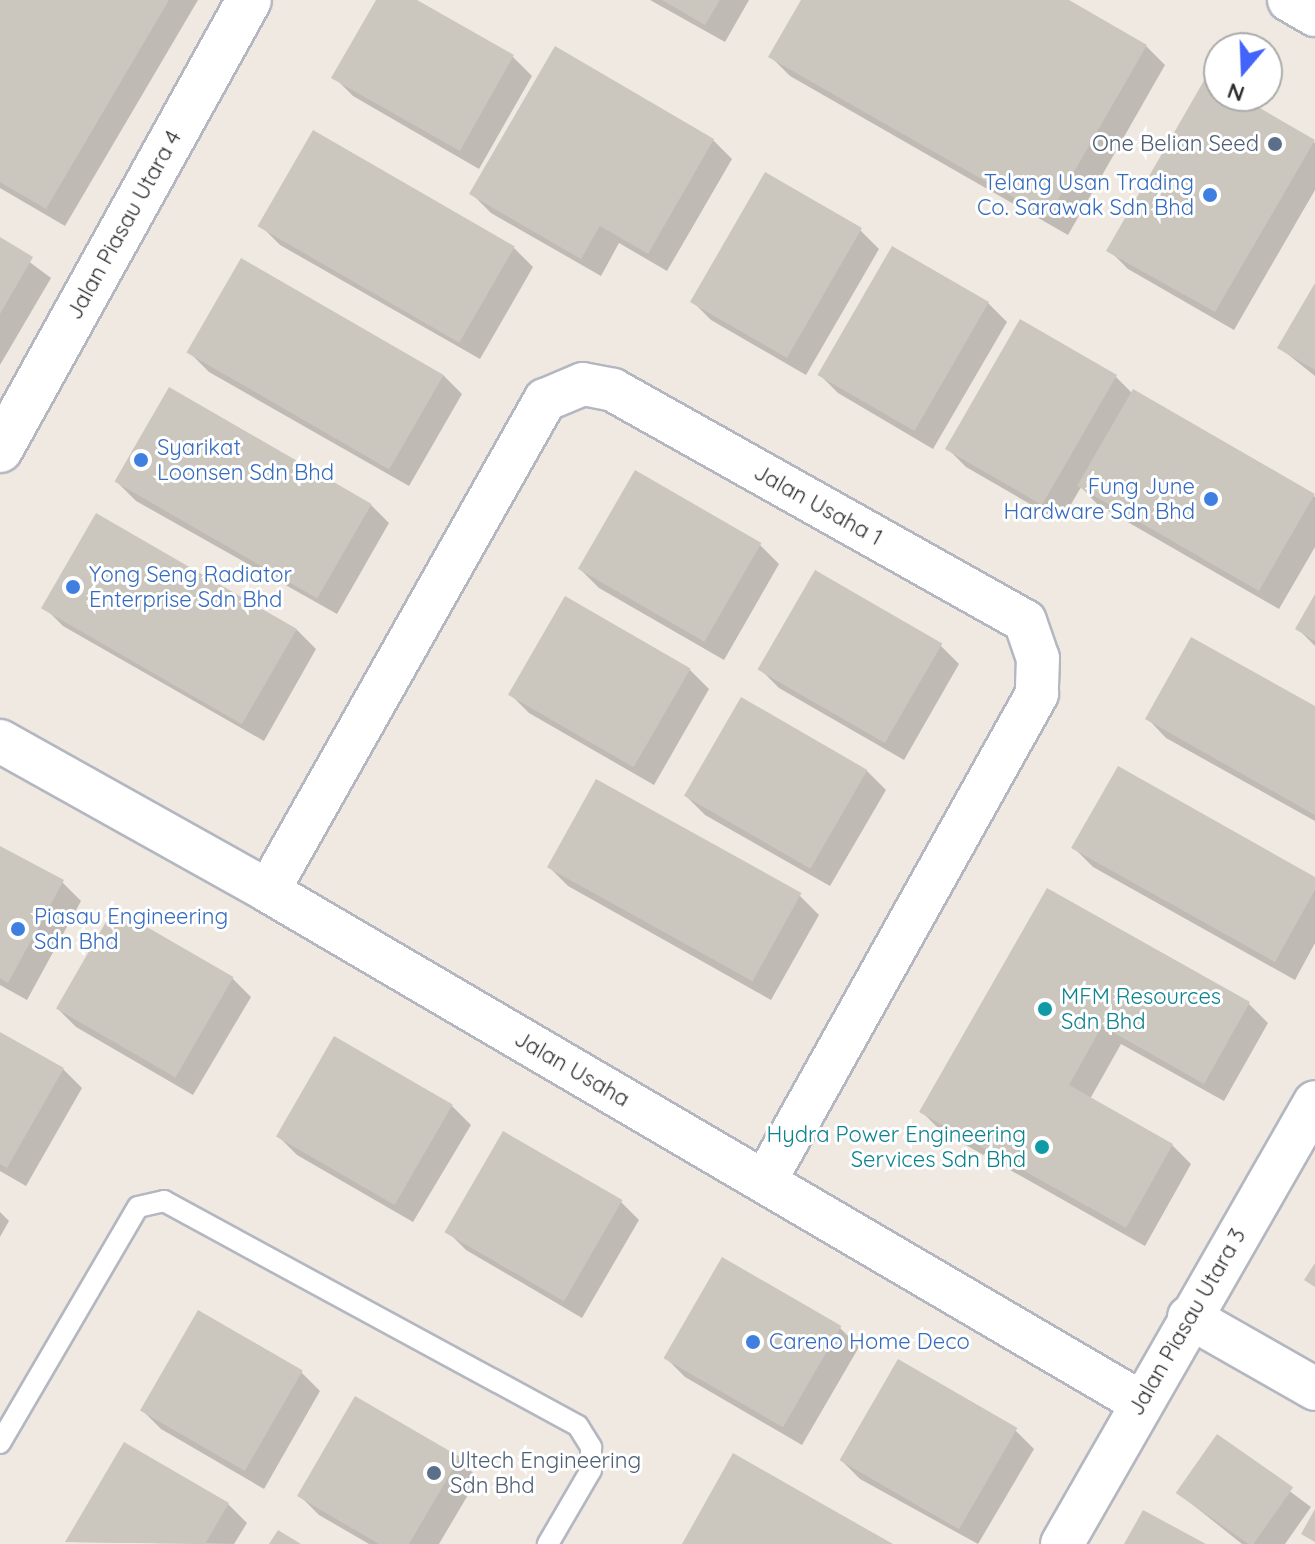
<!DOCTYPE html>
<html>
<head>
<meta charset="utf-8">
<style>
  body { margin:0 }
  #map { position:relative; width:1315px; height:1544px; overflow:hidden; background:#efe9e1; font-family:Quicksand,sans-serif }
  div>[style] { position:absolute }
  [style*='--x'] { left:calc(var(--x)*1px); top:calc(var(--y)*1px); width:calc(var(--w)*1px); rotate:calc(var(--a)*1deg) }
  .shadow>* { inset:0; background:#0003 }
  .building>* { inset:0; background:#cbc7bf; transform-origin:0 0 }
  .roads { filter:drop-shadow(2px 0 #b4b7c1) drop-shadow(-2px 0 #b4b7c1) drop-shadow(0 2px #b4b7c1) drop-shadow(0 -2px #b4b7c1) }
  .lane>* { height:20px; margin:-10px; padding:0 10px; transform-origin:10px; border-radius:10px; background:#fff }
  .street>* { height:42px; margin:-21px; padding:0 21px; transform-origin:21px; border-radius:21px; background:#fff }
  .secondary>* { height:44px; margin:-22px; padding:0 22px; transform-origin:22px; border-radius:22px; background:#fff }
  .dots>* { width:22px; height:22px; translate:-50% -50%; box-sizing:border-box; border:4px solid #fff; border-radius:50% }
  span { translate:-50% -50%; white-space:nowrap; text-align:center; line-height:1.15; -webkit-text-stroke:6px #fff; paint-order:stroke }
  .service-label { font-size:22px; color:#4e5e75 }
  .right { translate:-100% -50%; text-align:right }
  .left { translate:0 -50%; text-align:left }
  .shop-label { font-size:22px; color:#366cbe }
  .street-label { font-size:22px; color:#2e2e2e }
  .culture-label { font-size:22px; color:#0d838f }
  .north { position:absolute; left:1203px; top:32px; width:80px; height:80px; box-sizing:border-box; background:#fff; border:2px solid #ababab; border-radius:50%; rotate:199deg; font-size:22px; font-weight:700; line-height:32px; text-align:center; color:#2e2e2e }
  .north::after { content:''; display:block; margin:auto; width:28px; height:36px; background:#4264fb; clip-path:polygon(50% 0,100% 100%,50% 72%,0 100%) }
</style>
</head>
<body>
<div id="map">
  <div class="shadow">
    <div style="clip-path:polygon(0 0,198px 0,65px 226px,0 188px)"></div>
    <div style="clip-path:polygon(378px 0,413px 0,513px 57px,532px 76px,479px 169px,353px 96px,334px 77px)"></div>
    <div style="clip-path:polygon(650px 0,749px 0,725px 42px)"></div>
    <div style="clip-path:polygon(803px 0,1065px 0,1146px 46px,1165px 65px,1068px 235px,790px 76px,771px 57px)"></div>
    <div style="clip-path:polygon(1219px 87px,1219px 96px,1235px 96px,1315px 143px,1315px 190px,1234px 330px,1128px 269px,1109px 250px)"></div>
    <div style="clip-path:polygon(713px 140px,732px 159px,667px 271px,619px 243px,601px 276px,491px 213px,472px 194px)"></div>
    <div style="clip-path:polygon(261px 226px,514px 248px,533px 267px,480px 359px,280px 245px)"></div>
    <div style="clip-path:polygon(860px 230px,879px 249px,806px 375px,711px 320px,692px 301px)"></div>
    <div style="clip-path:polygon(0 240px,51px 278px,0 365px)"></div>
    <div style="clip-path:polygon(1315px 287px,1315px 376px,1280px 348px)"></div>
    <div style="clip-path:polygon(988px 303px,1007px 322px,933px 449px,838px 393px,819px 374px)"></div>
    <div style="clip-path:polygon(1021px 322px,1116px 377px,1133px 394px,1315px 497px,1315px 547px,1279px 609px,1098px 505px,1081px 487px,1061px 522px,966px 467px,947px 448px)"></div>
    <div style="clip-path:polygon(190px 353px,443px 375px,462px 394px,409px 486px,209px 372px)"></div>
    <div style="clip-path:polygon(117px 482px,370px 504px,389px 523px,337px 614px,136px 501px)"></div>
    <div style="clip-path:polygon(96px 515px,297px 630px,316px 649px,264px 741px,63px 626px,44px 607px)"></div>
    <div style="clip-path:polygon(760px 545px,779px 564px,724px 660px,599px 588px,580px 569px)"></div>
    <div style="clip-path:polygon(566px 598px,690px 670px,709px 689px,654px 785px,529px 713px,510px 694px)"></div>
    <div style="clip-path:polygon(1315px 598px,1315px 646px,1297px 628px)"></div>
    <div style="clip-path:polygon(940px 645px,959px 664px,904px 760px,779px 688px,760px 669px)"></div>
    <div style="clip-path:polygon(1315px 709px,1315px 821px,1166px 738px,1148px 719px)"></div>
    <div style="clip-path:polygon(867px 771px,886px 790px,830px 886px,705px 815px,686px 796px)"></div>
    <div style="clip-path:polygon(597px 782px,800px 896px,819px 915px,771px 1000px,568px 886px,549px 867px)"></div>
    <div style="clip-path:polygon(0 848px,62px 882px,81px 901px,27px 1000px,0 985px)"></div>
    <div style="clip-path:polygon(1074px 848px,1315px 879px,1315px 943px,1295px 980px,1093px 867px)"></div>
    <div style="clip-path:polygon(1048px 891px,1249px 1004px,1268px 1023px,1224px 1101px,1121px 1044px,1090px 1099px,1172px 1145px,1191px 1164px,1145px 1246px,941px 1131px,922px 1112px)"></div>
    <div style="clip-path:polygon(232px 978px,251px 997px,193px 1095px,76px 1027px,57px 1008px)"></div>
    <div style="clip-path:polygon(0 1034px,63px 1069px,82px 1088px,26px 1186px,0 1171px)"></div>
    <div style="clip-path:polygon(452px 1106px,471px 1125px,413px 1222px,297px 1155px,278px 1136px)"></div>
    <div style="clip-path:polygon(620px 1201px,639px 1220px,582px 1318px,466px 1250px,447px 1231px)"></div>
    <div style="clip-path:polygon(0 1212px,9px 1221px,0 1237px)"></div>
    <div style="clip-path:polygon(723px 1260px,840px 1328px,859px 1347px,802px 1445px,685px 1377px,666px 1358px)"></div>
    <div style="clip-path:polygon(301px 1372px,320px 1391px,264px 1489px,161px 1429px,142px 1410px)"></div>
    <div style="clip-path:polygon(356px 1399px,459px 1459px,478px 1478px,439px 1544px,369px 1544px,319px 1515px,300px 1496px)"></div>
    <div style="clip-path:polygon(1015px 1430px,1034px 1449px,978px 1544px,860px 1479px,841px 1460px)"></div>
    <div style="clip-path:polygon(1217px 1437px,1311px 1507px,1285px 1544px,1242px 1544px,1178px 1493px)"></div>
    <div style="clip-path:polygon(228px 1504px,247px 1523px,234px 1544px,68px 1542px)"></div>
  </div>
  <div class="building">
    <div style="clip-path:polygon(0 0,169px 0,46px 209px,0 182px)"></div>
    <div style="clip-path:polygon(376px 0,417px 0,514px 55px,460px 151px,331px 78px)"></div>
    <div style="clip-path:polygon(662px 0,720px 0,705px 25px)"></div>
    <div style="clip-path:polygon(801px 0,1069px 0,1147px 45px,1048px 217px,768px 57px)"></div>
    <div style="clip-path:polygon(555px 46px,714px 139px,648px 254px,600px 226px,581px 259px,469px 194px)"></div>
    <div style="clip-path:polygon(1206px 77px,1219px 85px,1219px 96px,1239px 96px,1315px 140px,1215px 312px,1106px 251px)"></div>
    <div style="left:313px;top:130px;width:233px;height:111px;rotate:30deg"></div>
    <div style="left:765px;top:172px;width:112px;height:150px;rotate:30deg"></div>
    <div style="clip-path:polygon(0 237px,33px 257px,0 314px)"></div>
    <div style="left:892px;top:246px;width:112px;height:149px;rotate:30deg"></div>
    <div style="left:241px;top:258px;width:234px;height:109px;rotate:30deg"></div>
    <div style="clip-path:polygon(1315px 283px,1315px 370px,1277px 348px)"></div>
    <div style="left:1020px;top:319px;width:112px;height:150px;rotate:30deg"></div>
    <div style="left:169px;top:387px;width:234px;height:109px;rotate:30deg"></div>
    <div style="left:1133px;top:389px;width:210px;height:112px;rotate:30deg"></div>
    <div style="left:635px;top:470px;width:146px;height:114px;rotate:30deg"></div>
    <div style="left:96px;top:513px;width:232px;height:110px;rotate:30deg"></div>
    <div style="left:815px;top:570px;width:147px;height:115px;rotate:30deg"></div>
    <div style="clip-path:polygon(1315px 594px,1315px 641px,1295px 629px)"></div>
    <div style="left:565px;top:596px;width:145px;height:114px;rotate:30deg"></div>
    <div style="clip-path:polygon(1191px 637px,1315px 706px,1315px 815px,1145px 719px)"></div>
    <div style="left:741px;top:697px;width:146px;height:114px;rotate:30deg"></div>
    <div style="clip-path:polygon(1118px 766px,1315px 877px,1315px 890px,1275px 962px,1071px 848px)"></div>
    <div style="left:596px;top:779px;width:235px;height:101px;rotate:29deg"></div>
    <div style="clip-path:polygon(0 846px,64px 880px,8px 983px,0 978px)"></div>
    <div style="clip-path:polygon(1047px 888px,1250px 1002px,1204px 1084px,1102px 1026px,1069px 1085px,1173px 1144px,1126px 1228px,919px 1112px)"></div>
    <div style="left:114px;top:908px;width:138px;height:116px;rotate:30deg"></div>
    <div style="clip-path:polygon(0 1032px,64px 1068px,7px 1168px,0 1164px)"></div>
    <div style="left:334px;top:1036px;width:137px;height:116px;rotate:30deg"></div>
    <div style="left:503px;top:1131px;width:138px;height:117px;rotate:30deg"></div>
    <div style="left:722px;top:1257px;width:138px;height:117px;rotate:30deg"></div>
    <div style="clip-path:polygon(1315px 1263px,1315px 1287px,1304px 1280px)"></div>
    <div style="left:198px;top:1310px;width:121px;height:116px;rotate:30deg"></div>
    <div style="left:898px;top:1359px;width:138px;height:117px;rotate:30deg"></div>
    <div style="clip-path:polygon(355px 1396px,460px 1457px,409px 1544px,379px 1544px,297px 1496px)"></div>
    <div style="left:1217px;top:1434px;width:93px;height:72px;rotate:35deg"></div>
    <div style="clip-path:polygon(124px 1442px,229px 1503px,205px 1544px,65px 1542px)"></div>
    <div style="clip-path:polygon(733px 1453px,833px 1510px,893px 1544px,682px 1544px)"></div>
    <div style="clip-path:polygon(1315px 1509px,1315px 1542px,1301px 1534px)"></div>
    <div style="clip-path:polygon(1143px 1510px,1206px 1544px,1124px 1544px)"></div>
    <div style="clip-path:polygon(278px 1530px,301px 1544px,269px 1544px)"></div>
  </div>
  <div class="roads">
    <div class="lane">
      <div style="--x:0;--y:1443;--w:273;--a:-59.7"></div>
      <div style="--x:138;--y:1207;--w:27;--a:-13"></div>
      <div style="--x:164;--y:1201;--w:471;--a:28.5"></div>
      <div style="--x:578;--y:1426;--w:25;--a:58"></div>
      <div style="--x:591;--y:1447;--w:23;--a:90"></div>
      <div style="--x:591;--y:1470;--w:86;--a:120.2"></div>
    </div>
    <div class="street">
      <div style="--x:1289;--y:0;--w:30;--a:30"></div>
      <div style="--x:0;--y:741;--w:307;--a:29.2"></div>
      <div style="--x:268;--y:891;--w:1011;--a:30.37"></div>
      <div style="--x:268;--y:891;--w:564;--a:-60.57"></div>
      <div style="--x:545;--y:400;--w:41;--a:-22.8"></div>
      <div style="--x:583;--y:384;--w:31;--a:11"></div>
      <div style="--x:613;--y:390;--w:472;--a:29.3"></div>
      <div style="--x:1025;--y:621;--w:39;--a:71"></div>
      <div style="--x:1038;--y:658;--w:36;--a:92"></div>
      <div style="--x:1037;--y:694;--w:558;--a:119.18"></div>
      <div style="--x:1189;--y:1317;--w:145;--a:29.7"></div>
      <div style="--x:1062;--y:1544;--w:509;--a:-60.21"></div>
    </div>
    <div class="secondary">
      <div style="--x:0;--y:450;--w:514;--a:-61.04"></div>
    </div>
  </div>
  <div class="dots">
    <div style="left:1275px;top:144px;background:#5c6f8a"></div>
    <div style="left:1210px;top:195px;background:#3f7fe0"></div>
    <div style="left:141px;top:460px;background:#3f7fe0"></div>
    <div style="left:1211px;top:499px;background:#3f7fe0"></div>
    <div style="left:73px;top:587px;background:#3f7fe0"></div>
    <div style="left:18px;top:929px;background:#3f7fe0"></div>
    <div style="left:1045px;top:1009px;background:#0f9aa8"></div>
    <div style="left:1042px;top:1147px;background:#0f9aa8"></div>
    <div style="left:753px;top:1342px;background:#3f7fe0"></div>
    <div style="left:434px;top:1473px;background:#5c6f8a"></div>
  </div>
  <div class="service-label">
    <span class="right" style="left:1259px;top:144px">One Belian Seed</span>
    <span class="left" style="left:450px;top:1473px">Ultech Engineering<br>Sdn Bhd</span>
  </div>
  <div class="shop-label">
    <span class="right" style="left:1194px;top:195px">Telang Usan Trading<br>Co. Sarawak Sdn Bhd</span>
    <span class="left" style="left:157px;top:460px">Syarikat<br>Loonsen Sdn Bhd</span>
    <span class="right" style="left:1195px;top:499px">Fung June<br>Hardware Sdn Bhd</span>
    <span class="left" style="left:89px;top:587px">Yong Seng Radiator<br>Enterprise Sdn Bhd</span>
    <span class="left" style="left:34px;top:929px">Piasau Engineering<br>Sdn Bhd</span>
    <span class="left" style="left:769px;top:1342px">Careno Home Deco</span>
  </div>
  <div class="street-label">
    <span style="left:124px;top:225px;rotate:-61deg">Jalan Piasau Utara 4</span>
    <span style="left:818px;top:505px;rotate:29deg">Jalan Usaha 1</span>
    <span style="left:572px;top:1069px;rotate:30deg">Jalan Usaha</span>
    <span style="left:1187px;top:1322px;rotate:-60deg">Jalan Piasau Utara 3</span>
  </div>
  <div class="culture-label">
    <span class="left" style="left:1061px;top:1009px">MFM Resources<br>Sdn Bhd</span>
    <span class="right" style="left:1026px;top:1147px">Hydra Power Engineering<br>Services Sdn Bhd</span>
  </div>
  <div class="north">N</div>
</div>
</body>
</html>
